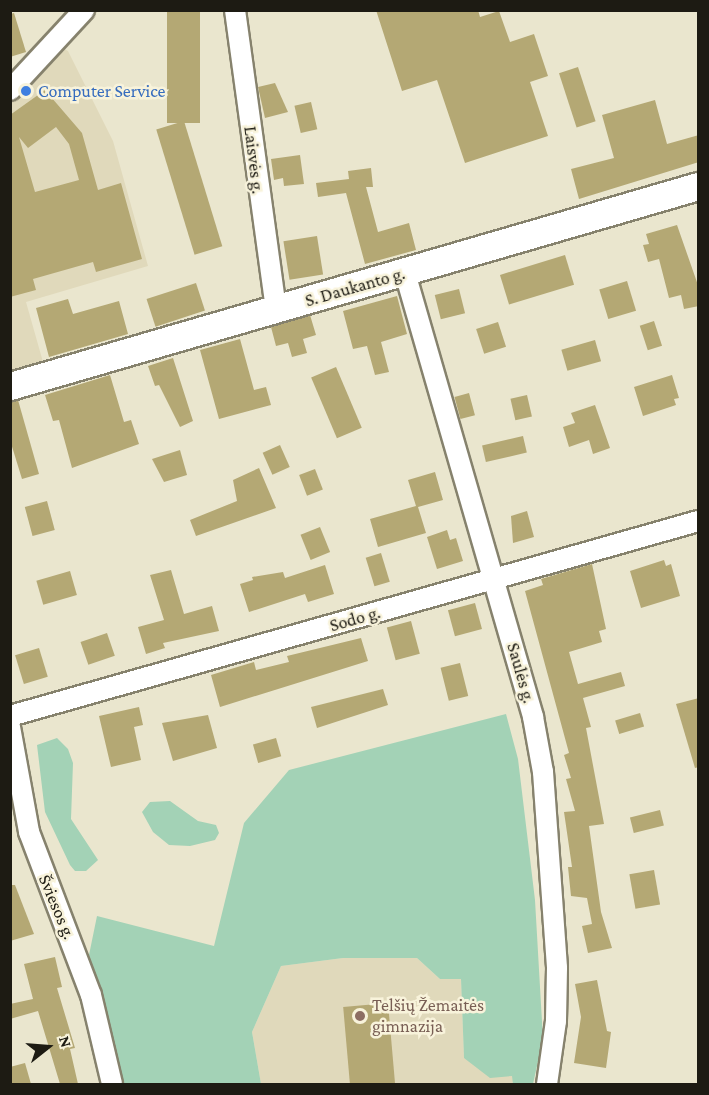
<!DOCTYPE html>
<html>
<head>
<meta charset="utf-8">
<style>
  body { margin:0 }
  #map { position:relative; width:709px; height:1095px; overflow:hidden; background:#eae6ce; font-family:"Crimson Pro",serif }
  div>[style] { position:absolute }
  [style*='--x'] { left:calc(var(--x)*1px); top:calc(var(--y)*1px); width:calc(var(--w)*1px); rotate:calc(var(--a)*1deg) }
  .built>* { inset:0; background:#e0d9bb }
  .green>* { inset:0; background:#a3d2b6 }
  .building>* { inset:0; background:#b4a874; transform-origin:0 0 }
  .roads { filter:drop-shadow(2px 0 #86826d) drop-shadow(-2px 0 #86826d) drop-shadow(0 2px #86826d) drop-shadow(0 -2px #86826d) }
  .minor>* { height:20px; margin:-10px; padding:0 10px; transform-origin:10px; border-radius:10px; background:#fff }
  .secondary>* { height:27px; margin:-13.5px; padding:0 13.5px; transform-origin:13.5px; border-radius:13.5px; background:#fff }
  .dots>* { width:16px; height:16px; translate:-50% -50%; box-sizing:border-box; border:3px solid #f8f3db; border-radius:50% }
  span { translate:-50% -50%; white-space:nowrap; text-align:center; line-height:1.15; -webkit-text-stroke:5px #f8f3db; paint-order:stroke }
  .shop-label { font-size:18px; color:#366cbe }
  .left { translate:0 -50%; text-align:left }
  .street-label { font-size:18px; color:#1d1b13 }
  .education-label { font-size:18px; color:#785e54 }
  .frame { position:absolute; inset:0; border:12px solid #1d1b13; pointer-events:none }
  .north { position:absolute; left:18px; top:1017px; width:60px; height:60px; -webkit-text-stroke:4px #f8f3db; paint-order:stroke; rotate:73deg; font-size:16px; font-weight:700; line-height:24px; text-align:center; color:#1d1b13 }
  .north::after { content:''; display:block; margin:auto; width:21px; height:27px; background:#1d1b13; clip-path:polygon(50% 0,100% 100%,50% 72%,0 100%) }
</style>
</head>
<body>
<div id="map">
  <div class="built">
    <div style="clip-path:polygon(55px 44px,68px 51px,113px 141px,148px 266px,26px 302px,43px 362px,11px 372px,11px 90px)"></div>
    <div style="clip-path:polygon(343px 958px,417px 958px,440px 979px,461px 978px,464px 1058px,513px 1076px,513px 1084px,261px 1084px,252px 1032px,281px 966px)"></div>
  </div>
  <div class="green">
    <div style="clip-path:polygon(506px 714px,518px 759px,535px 900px,543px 1039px,533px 1084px,513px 1084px,512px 1076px,490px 1078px,464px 1058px,461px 979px,440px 979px,417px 958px,343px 958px,281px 966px,252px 1032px,261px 1084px,123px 1084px,89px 955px,97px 916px,214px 946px,244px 823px,289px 770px)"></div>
    <div style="clip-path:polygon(57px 738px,68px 749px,73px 763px,71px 819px,98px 860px,86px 871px,75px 871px,70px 865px,45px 812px,37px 745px)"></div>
    <div style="clip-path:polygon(170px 801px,198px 821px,216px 825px,219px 833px,215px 840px,190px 846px,169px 845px,153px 832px,142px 812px,150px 802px)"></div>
  </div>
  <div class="building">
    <div style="left:167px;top:10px;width:33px;height:113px"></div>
    <div style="clip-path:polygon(376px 10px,478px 10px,480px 17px,499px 11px,510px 42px,534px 34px,548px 76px,530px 82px,548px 136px,465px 163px,437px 80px,402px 91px)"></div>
    <div style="clip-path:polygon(14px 13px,26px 52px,10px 57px,10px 14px)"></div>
    <div style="left:578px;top:67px;width:57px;height:20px;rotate:72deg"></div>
    <div style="clip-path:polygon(275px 83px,288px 112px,265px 118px,258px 87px)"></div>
    <div style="clip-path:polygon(evenodd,45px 90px,82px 133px,98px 190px,121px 183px,142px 259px,96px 272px,93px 262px,33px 279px,36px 290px,10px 297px,10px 115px,45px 90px,56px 127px,69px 144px,79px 180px,35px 192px,19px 137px,28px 148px,56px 127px)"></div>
    <div style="clip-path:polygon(655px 100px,667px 144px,699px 135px,699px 162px,579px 199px,571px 169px,614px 158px,602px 115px)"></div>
    <div style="left:311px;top:102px;width:28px;height:17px;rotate:77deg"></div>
    <div style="left:184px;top:121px;width:131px;height:29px;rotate:73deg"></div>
    <div style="clip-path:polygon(300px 155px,304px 184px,284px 186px,283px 178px,274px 180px,271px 159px)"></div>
    <div style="clip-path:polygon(371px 168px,373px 187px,366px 187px,378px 232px,409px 223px,416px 250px,365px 264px,346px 193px,318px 197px,316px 183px,349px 179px,348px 171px)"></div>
    <div style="clip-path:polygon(677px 225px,699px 288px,699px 306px,684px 309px,681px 295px,669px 298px,659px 259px,648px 262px,643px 245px,649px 244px,646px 234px)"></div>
    <div style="left:317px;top:236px;width:39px;height:34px;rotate:81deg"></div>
    <div style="left:565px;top:255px;width:31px;height:68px;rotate:73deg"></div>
    <div style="left:627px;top:281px;width:31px;height:29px;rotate:73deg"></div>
    <div style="left:196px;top:283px;width:29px;height:52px;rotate:72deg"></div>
    <div style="left:459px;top:289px;width:25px;height:25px;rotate:76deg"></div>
    <div style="clip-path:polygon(397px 296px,407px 334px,381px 342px,389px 372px,375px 375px,367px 346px,353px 349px,343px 311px)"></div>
    <div style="clip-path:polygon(68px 299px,73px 314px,119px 301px,128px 334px,49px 357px,36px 308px)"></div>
    <div style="clip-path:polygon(310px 315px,316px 335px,303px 339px,307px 353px,292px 357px,288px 343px,276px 346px,271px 327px)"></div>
    <div style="left:654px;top:321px;width:26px;height:15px;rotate:72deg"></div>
    <div style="left:498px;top:322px;width:26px;height:23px;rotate:72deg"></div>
    <div style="clip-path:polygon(240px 339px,254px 390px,266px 387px,271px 405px,219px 419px,200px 350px)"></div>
    <div style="left:595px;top:340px;width:22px;height:35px;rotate:74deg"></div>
    <div style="clip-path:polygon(173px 358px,193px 421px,180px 427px,159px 385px,155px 386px,148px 366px)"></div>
    <div style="left:336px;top:367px;width:66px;height:27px;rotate:67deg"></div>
    <div style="clip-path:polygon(110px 375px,124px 422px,131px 420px,139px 444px,72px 468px,59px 420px,53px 421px,45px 395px)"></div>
    <div style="clip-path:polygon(672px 375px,679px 398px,674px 399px,676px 405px,643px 416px,634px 387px)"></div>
    <div style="left:469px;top:393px;width:23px;height:15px;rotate:75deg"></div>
    <div style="left:527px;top:395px;width:22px;height:17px;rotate:77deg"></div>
    <div style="clip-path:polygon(18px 400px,39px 474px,22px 479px,10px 440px,10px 401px)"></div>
    <div style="clip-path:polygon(595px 405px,610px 448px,593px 454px,589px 440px,569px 447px,563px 427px,575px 423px,571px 413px)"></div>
    <div style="left:523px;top:436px;width:17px;height:42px;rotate:77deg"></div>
    <div style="left:280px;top:445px;width:24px;height:19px;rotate:66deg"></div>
    <div style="clip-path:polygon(180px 450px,187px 475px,164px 482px,152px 459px)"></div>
    <div style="clip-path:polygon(259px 468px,276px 508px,196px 536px,190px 520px,237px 501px,233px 480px)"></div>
    <div style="left:315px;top:469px;width:22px;height:17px;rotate:69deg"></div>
    <div style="clip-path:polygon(435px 472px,443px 500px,418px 507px,426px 533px,378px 547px,370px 519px,416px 506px,408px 480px)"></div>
    <div style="left:47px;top:501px;width:30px;height:23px;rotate:75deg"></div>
    <div style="clip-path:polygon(527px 511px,534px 537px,513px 543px,511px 516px)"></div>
    <div style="left:320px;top:527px;width:27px;height:21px;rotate:68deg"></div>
    <div style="clip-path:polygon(447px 530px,450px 540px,456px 538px,463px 561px,437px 569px,427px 537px)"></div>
    <div style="left:381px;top:553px;width:30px;height:16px;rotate:73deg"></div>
    <div style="clip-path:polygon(664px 560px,666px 566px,671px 564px,680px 596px,641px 608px,630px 571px)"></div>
    <div style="clip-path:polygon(592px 564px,606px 629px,599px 631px,602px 642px,569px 652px,578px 684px,621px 672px,625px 686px,583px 698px,591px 727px,586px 728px,604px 824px,589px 826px,601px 912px,612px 948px,588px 953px,582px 926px,592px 924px,587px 898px,571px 896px,568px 867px,572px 867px,564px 812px,575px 811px,566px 779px,571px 778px,564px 755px,569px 753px,525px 591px,543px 585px,541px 579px)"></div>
    <div style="clip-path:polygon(325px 565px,334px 594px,308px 602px,305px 594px,249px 612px,240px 584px,253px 580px,252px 577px,283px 572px,285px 578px)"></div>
    <div style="clip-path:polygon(171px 570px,184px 614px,212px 606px,219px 631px,163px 643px,165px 648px,146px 654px,138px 627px,164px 620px,150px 575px)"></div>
    <div style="left:70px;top:571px;width:25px;height:35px;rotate:74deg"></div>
    <div style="left:475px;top:603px;width:27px;height:28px;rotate:75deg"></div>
    <div style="left:411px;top:621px;width:34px;height:25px;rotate:75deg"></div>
    <div style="left:107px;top:633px;width:24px;height:28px;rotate:71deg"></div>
    <div style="clip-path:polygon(361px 638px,368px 661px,220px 707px,211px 675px,254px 662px,256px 670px,289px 662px,287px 656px)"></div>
    <div style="left:39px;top:648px;width:30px;height:25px;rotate:73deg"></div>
    <div style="left:460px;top:663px;width:34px;height:20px;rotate:76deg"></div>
    <div style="clip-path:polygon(383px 689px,388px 705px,317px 728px,311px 707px)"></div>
    <div style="clip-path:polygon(699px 698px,699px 767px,695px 768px,676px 704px)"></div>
    <div style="clip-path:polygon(139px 707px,143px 725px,134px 727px,141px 760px,111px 767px,99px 716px)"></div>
    <div style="left:640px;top:713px;width:14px;height:26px;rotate:73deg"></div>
    <div style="clip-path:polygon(208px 715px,217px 748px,173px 761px,162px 723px)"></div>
    <div style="left:276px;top:738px;width:19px;height:24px;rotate:74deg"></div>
    <div style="left:660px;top:810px;width:16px;height:31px;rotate:76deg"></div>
    <div style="left:654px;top:870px;width:35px;height:25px;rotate:80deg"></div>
    <div style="clip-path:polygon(10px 885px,15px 885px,34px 934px,10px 941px)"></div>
    <div style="clip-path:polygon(55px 957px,62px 987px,57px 988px,75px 1048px,70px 1049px,78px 1084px,60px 1084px,38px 1011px,10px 1019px,10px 1004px,33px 999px,24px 964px)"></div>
    <div style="clip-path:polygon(597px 980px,607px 1031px,611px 1032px,606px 1068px,574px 1063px,581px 1017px,575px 984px)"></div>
    <div style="left:388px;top:1003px;width:81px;height:45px;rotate:85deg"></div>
    <div style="clip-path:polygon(25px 1063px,31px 1084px,10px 1084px,10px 1067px)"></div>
  </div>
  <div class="roads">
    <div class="minor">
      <div style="--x:235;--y:10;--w:302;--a:82.2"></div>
      <div style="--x:10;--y:90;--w:109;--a:-47.2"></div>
      <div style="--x:405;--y:273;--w:462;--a:73.9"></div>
      <div style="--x:533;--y:717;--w:56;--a:79.7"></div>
      <div style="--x:543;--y:772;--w:196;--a:85.9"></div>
      <div style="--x:557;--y:968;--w:53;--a:91.1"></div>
      <div style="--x:556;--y:1021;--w:64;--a:98.1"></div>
      <div style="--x:10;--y:716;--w:715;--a:-15.82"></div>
      <div style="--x:10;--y:727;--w:107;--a:79.7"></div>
      <div style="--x:29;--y:832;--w:174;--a:69.2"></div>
      <div style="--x:91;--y:995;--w:91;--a:76.7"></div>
    </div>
    <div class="secondary">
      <div style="--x:10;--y:386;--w:716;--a:-16.21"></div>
    </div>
  </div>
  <div class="dots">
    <div style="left:26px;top:91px;background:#3f7fe0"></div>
    <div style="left:360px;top:1016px;background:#8d6e63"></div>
  </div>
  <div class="shop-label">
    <span class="left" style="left:38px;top:91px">Computer Service</span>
  </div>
  <div class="street-label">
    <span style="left:254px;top:160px;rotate:83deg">Laisvės g.</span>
    <span style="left:355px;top:287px;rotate:-16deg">S. Daukanto g.</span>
    <span style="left:355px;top:619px;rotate:-16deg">Sodo g.</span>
    <span style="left:521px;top:673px;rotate:74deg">Saulės g.</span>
    <span style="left:57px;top:907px;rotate:67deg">Šviesos g.</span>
  </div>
  <div class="education-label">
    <span class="left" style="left:372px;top:1016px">Telšių Žemaitės<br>gimnazija</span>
  </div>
  <div class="frame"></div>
  <div class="north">N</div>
</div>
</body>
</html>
